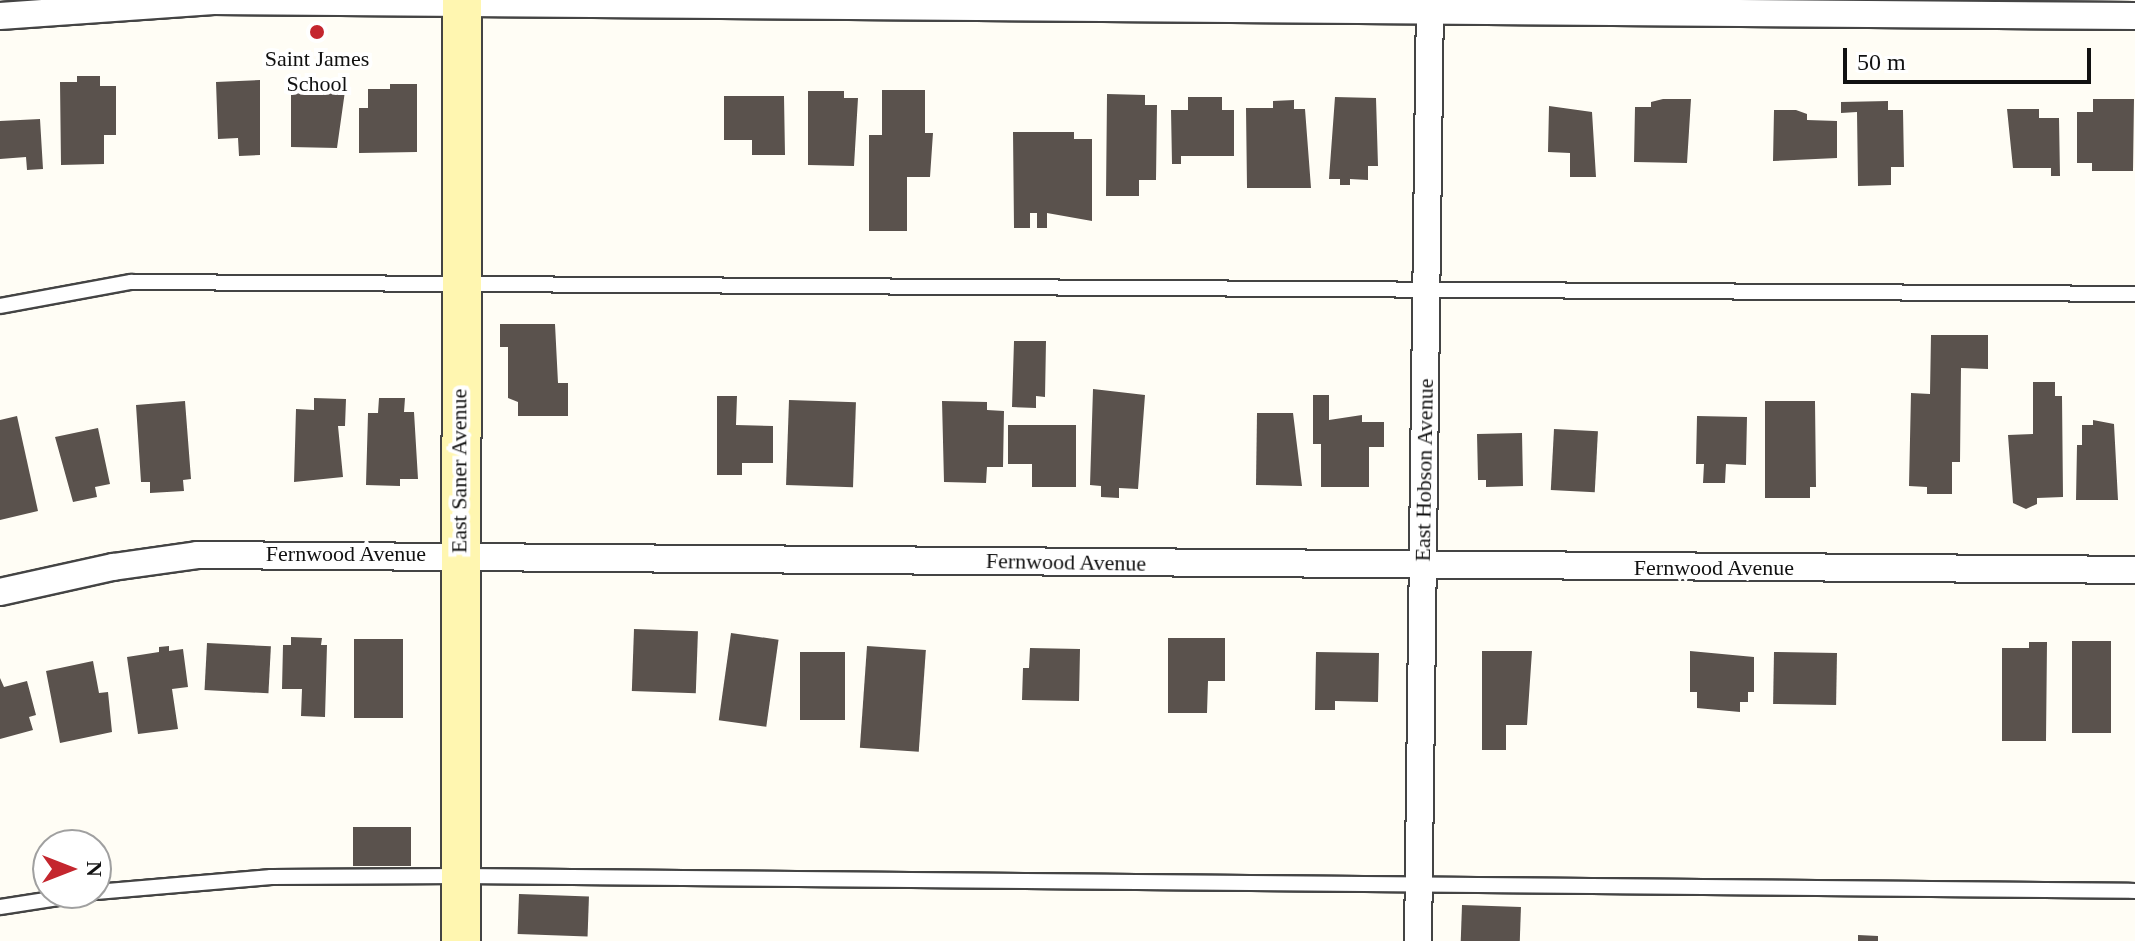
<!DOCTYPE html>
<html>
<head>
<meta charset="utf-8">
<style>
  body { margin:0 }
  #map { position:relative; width:2135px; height:941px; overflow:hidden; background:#fffdf5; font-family:"Times New Roman",serif }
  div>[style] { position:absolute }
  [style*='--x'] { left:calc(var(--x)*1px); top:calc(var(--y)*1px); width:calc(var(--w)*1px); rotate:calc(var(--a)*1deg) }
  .building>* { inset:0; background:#5a524d; transform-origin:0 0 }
  .roads { filter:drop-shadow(2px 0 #444) drop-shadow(-2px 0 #444) drop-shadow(0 2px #444) drop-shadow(0 -2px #444) }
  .lane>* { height:14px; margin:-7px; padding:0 7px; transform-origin:7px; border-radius:7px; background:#fff }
  .street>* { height:26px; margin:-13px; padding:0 13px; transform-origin:13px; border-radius:13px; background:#fff }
  .secondary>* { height:38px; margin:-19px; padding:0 19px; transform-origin:19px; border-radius:19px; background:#fff6b0 }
  .dots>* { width:22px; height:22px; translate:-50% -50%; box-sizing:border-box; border:4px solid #fff; border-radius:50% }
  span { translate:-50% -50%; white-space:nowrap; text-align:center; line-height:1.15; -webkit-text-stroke:8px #fff; paint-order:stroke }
  .poi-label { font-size:22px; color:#111 }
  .street-label { font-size:22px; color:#111 }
  .north { position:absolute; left:32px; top:829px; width:80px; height:80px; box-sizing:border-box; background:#fff; border:2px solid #a0a0a0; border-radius:50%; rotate:90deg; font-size:22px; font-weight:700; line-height:32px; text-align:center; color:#111 }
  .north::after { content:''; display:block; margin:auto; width:28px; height:36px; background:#c4262e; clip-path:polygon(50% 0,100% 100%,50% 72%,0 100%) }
  .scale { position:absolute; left:1843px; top:48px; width:248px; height:36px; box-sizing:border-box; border:4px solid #111; border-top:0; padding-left:10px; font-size:24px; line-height:28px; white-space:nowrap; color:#111; -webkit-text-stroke:6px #fff; paint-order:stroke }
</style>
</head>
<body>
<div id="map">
  <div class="building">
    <div style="clip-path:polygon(77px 76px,100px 76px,100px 86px,116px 86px,116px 135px,104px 135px,104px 164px,61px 165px,60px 82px,77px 82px)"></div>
    <div style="clip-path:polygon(260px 80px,260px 155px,239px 156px,238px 138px,218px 139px,216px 82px)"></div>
    <div style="clip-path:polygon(305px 83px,331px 84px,331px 91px,345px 91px,337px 148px,291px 147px,291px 93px,305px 93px)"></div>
    <div style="clip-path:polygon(390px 84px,417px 84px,417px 152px,359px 153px,359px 108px,368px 108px,368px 89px,390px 89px)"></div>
    <div style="clip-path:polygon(882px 90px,925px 90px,925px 133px,933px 133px,930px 177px,907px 177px,907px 231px,869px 231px,869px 135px,882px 135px)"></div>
    <div style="clip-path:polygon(808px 91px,844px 91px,844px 98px,858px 98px,854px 166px,808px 165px)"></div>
    <div style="clip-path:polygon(1107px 94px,1145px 95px,1145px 105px,1157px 105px,1156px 180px,1139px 180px,1139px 196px,1106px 196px)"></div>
    <div style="clip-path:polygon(724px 96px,784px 96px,785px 155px,752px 155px,752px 140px,724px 140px)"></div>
    <div style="clip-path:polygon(1188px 97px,1222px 97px,1222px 110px,1234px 110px,1234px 156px,1181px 156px,1181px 164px,1172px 164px,1171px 110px,1188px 110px)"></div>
    <div style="clip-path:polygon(1335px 97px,1376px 98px,1378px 166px,1368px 166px,1368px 180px,1350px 179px,1350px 185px,1340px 185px,1340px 179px,1329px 179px)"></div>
    <div style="clip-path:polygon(1663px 99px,1691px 99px,1687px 163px,1634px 162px,1635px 107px,1651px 107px,1651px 102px)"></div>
    <div style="clip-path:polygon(2093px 99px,2134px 99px,2133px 171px,2092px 171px,2092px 163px,2077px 163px,2077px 112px,2093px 112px)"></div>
    <div style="clip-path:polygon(1294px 100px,1294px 109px,1305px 109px,1311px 188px,1247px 188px,1246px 108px,1273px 108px,1273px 101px)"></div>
    <div style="clip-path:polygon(1888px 101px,1888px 110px,1903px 110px,1904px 167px,1891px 167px,1891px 185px,1858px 186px,1857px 112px,1841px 113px,1841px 102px)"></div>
    <div style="clip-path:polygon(1549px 106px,1592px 112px,1596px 177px,1570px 177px,1570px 153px,1548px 152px)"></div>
    <div style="clip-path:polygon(2007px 109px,2039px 109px,2039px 118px,2059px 118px,2060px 176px,2051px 176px,2051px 168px,2013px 168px)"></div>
    <div style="clip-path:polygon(1774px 110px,1796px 110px,1807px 114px,1807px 120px,1837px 121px,1837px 158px,1773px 161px)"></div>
    <div style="clip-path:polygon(40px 119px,43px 169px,27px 170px,26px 157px,0 159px,0 121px)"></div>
    <div style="clip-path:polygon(1013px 132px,1074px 132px,1074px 139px,1092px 139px,1092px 221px,1047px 213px,1047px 228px,1037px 228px,1037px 213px,1030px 213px,1030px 228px,1014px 228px)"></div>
    <div style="clip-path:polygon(500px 324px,555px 324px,558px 383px,568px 383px,568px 416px,518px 416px,518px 402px,508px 398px,508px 347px,500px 347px)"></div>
    <div style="clip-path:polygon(1931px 335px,1988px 335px,1988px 369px,1961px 368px,1960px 462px,1952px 462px,1952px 494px,1927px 494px,1927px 487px,1909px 486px,1911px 393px,1930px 394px)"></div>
    <div style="clip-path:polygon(1014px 341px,1046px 341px,1045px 397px,1036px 396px,1036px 408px,1012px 407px)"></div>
    <div style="clip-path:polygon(2033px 382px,2055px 382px,2055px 396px,2062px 396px,2063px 497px,2037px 498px,2037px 504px,2026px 509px,2013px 503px,2008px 435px,2033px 434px)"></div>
    <div style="clip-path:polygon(1093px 389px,1145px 395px,1138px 489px,1119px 488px,1119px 498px,1101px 497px,1101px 486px,1090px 485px)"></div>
    <div style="clip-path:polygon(1313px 395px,1329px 395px,1329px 420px,1362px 415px,1362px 422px,1384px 422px,1384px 447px,1369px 447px,1369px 487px,1321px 487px,1321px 444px,1313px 444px)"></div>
    <div style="clip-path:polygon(717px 396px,737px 396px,736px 425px,773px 426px,773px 463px,742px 463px,742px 475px,717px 475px)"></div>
    <div style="clip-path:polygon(314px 398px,346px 399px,345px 426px,338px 426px,343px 477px,294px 482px,296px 409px,314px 410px)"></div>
    <div style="clip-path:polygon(379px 398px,405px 398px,404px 412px,414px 412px,418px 479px,400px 479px,400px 486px,366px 485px,368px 413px,378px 413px)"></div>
    <div style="left:789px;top:400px;width:67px;height:85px;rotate:2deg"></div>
    <div style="clip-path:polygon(185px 401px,191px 479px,183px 480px,184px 491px,150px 493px,150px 482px,141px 482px,136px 405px)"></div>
    <div style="clip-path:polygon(942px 401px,987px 402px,987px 410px,1004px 411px,1003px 467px,987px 467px,986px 483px,944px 482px)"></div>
    <div style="clip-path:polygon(1765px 401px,1815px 401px,1816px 487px,1810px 487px,1810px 498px,1765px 498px)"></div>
    <div style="clip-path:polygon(1257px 413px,1293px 413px,1302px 486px,1256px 485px)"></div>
    <div style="clip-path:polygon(17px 416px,38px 511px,0 520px,0 420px)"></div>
    <div style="clip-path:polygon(1697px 416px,1747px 417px,1746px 465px,1726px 464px,1725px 483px,1703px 483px,1704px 464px,1696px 464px)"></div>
    <div style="clip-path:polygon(2093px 420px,2114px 424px,2118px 500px,2076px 500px,2077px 445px,2082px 445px,2082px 425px,2093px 425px)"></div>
    <div style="clip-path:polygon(1008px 425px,1076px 425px,1076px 487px,1032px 487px,1032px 464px,1008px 464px)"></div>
    <div style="clip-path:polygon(98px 428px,110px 484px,95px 487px,97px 497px,73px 502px,55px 437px)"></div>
    <div style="left:1554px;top:429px;width:44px;height:61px;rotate:3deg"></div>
    <div style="clip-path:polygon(1522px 433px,1523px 486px,1486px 487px,1486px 480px,1478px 480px,1477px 434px)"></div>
    <div style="left:634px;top:629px;width:64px;height:62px;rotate:2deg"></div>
    <div style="left:731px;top:633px;width:48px;height:88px;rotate:8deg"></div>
    <div style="clip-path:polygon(291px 637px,322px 638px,321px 645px,327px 645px,325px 717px,301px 716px,302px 689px,282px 689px,283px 645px,291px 645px)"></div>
    <div style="clip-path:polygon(1168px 638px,1225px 638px,1225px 681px,1208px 681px,1207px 713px,1168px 713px)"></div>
    <div style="left:354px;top:639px;width:49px;height:79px"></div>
    <div style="left:2072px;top:641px;width:39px;height:92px"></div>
    <div style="clip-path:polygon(2029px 642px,2047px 642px,2046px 741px,2002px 741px,2002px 648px,2029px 648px)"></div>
    <div style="left:207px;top:643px;width:64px;height:47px;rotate:3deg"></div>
    <div style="clip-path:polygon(169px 646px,169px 651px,183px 649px,188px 687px,172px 689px,178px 729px,138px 734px,127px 657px,159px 652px,159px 647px)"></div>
    <div style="left:867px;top:646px;width:59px;height:102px;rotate:4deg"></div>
    <div style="clip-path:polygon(1030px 648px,1080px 649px,1079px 701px,1022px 700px,1023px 668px,1029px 668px)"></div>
    <div style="clip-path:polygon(1482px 651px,1532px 651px,1527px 725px,1506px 725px,1506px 750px,1482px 750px)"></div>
    <div style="clip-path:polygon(1690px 651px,1754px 657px,1754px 692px,1748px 692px,1748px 702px,1740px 702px,1740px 712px,1697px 708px,1697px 692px,1690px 692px)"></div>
    <div style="left:800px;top:652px;width:45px;height:68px"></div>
    <div style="clip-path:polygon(1316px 652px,1379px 653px,1378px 702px,1335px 701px,1335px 710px,1315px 710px)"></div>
    <div style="left:1774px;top:652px;width:63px;height:52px;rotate:1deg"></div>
    <div style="clip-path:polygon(93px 661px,99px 693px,108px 692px,112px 732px,60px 743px,46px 671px)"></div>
    <div style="clip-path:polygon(0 678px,4px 687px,27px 681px,36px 715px,29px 717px,33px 730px,0 739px)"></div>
    <div style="left:411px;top:827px;width:39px;height:58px;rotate:90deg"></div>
    <div style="left:519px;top:894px;width:70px;height:40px;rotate:2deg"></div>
    <div style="left:1462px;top:905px;width:59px;height:36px;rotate:2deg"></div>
    <div style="clip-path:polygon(1858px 935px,1878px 936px,1878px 941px,1858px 941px)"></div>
  </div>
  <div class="roads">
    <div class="lane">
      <div style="--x:0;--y:306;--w:133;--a:-10.4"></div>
      <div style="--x:131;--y:282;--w:2004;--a:0.34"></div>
      <div style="--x:96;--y:892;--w:176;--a:-4.9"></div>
      <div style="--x:271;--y:877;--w:190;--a:-0.3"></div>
      <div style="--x:461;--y:876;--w:1674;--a:0.51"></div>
      <div style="--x:0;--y:907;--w:91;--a:-8.8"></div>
    </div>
    <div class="street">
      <div style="--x:0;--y:16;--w:214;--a:-4"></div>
      <div style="--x:213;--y:1;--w:1922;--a:0.45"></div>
      <div style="--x:0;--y:592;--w:116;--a:-12.5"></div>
      <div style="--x:113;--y:567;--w:85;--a:-8.1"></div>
      <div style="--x:197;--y:555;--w:1938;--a:0.44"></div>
      <div style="--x:1418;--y:941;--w:941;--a:-89.27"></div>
    </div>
    <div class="secondary">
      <div style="--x:461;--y:941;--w:941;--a:-89.94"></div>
    </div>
  </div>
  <div class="dots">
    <div style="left:317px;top:32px;background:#c4262e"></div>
  </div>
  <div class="poi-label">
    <span style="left:317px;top:71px">Saint James<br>School</span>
  </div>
  <div class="street-label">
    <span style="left:1424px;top:470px;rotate:-89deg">East Hobson Avenue</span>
    <span style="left:459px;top:471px;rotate:-90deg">East Saner Avenue</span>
    <span style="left:346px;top:554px">Fernwood Avenue</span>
    <span style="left:1066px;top:562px;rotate:1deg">Fernwood Avenue</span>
    <span style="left:1714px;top:568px">Fernwood Avenue</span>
  </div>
  <div class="north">N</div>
  <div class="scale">50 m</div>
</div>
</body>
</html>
